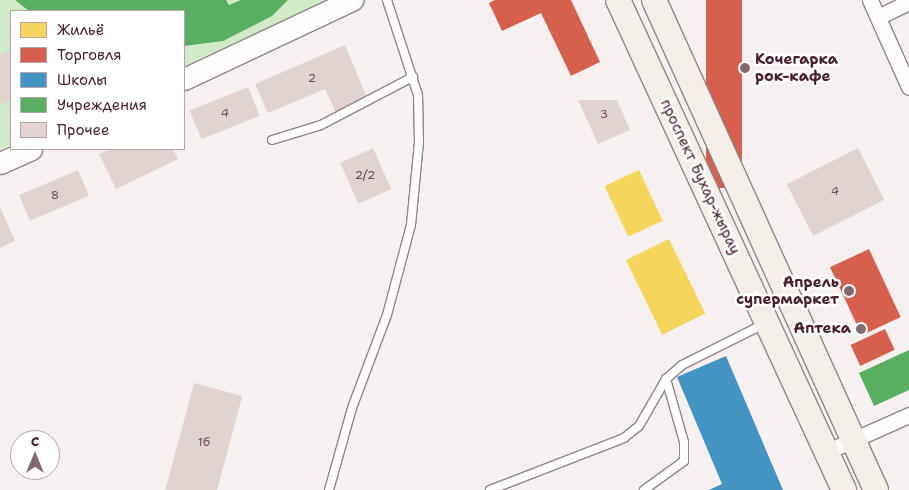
<!DOCTYPE html>
<html>
<head>
<meta charset="utf-8">
<style>
  body { margin:0 }
  #map { position:relative; width:909px; height:490px; overflow:hidden; background:#f6f1f0; font-family:"Shantell Sans",sans-serif }
  div>[style] { position:absolute }
  [style*='--x'] { left:calc(var(--x)*1px); top:calc(var(--y)*1px); width:calc(var(--w)*1px); rotate:calc(var(--a)*1deg) }
  .green>* { inset:0; background:#d2ebc7 }
  .homes>* { inset:0; background:#f6d55c; transform-origin:0 0 }
  .shops>* { inset:0; background:#d6604d; transform-origin:0 0 }
  .schools>* { inset:0; background:#4393c3 }
  .public>* { inset:0; background:#5aae61 }
  .building>* { inset:0; background:#e1d3d0; transform-origin:0 0 }
  .roads { filter:drop-shadow(1px 0 #908587) drop-shadow(-1px 0 #908587) drop-shadow(0 1px #908587) drop-shadow(0 -1px #908587) }
  .lane>* { height:8px; margin:-4px; padding:0 4px; transform-origin:4px; border-radius:4px; background:#fefdfd }
  .street>* { height:15px; margin:-7.5px; padding:0 7.5px; transform-origin:7.5px; border-radius:7.5px; background:#fefdfd }
  .secondary>* { height:21px; margin:-10.5px; padding:0 10.5px; transform-origin:10.5px; border-radius:10.5px; background:#fefdfd }
  .primary>* { height:24px; margin:-12px; padding:0 12px; transform-origin:12px; border-radius:12px; background:#f3eee8 }
  .dots>* { width:14px; height:14px; translate:-50% -50%; box-sizing:border-box; border:2px solid #fff; border-radius:50% }
  span { translate:-50% -50%; white-space:nowrap; text-align:center; line-height:1.15; -webkit-text-stroke:5px #fff; paint-order:stroke }
  .number-label { font-size:12px; color:#704c54 }
  .number-label span { -webkit-text-stroke-width:0 }
  .poi-label { font-size:15px; color:#4a1f2b; font-weight:700 }
  .left { translate:0 -50%; text-align:left }
  .right { translate:-100% -50%; text-align:right }
  .street-label { font-size:15px; color:#4a1f2b }
  .legend { position:absolute; left:10px; top:10px; width:175px; height:140px; box-sizing:border-box; background:#fff; border:1px solid #b7a5aa; margin:0; padding:6px 9px; list-style:none; font-size:15px; color:#4a1f2b }
  .legend li { display:flex; align-items:center; gap:10px; height:25px }
  .legend b { width:25px; border:1px solid #b7a5aa }
  .north { position:absolute; left:10px; top:430px; width:50px; height:50px; box-sizing:border-box; background:#fff; border:1px solid #b7a5aa; border-radius:50%; rotate:0deg; font-size:14px; font-weight:700; line-height:20px; text-align:center; color:#4a1f2b }
  .north::after { content:''; display:block; margin:auto; width:18px; height:22px; background:#866870; clip-path:polygon(50% 0,100% 100%,50% 72%,0 100%) }
</style>
</head>
<body>
<div id="map">
  <div class="green">
    <div style="clip-path:polygon(0 0,329px 0,184px 66px,184px 11px,11px 11px,11px 145px,0 150px)"></div>
  </div>
  <div class="homes">
    <div style="left:639px;top:170px;width:56px;height:38px;rotate:65deg"></div>
    <div style="left:669px;top:239px;width:83px;height:48px;rotate:64deg"></div>
  </div>
  <div class="shops">
    <div style="clip-path:polygon(495px 0,571px 0,600px 62px,571px 76px,541px 13px,502px 31px,489px 3px)"></div>
    <div style="left:706px;top:0;width:36px;height:188px"></div>
    <div style="left:869px;top:249px;width:75px;height:43px;rotate:65deg"></div>
    <div style="left:885px;top:329px;width:23px;height:38px;rotate:65deg"></div>
  </div>
  <div class="schools">
    <div style="clip-path:polygon(726px 356px,783px 490px,709px 490px,722px 484px,677px 377px)"></div>
  </div>
  <div class="public">
    <div style="clip-path:polygon(15px 0,226px 0,229px 5px,241px 0,288px 0,272px 16px,223px 41px,184px 46px,184px 11px,29px 11px)"></div>
    <div style="clip-path:polygon(909px 350px,909px 390px,874px 406px,859px 373px)"></div>
  </div>
  <div class="building">
    <div style="clip-path:polygon(345px 45px,368px 100px,336px 113px,325px 89px,268px 113px,255px 84px)"></div>
    <div style="clip-path:polygon(11px 50px,11px 100px,0 105px,0 55px)"></div>
    <div style="left:248px;top:87px;width:31px;height:63px;rotate:68deg"></div>
    <div style="clip-path:polygon(578px 100px,617px 100px,630px 130px,598px 144px)"></div>
    <div style="left:373px;top:148px;width:45px;height:36px;rotate:66deg"></div>
    <div style="left:858px;top:148px;width:58px;height:80px;rotate:63deg"></div>
    <div style="clip-path:polygon(111px 149px,173px 149px,178px 159px,116px 189px,99px 154px)"></div>
    <div style="left:78px;top:170px;width:28px;height:64px;rotate:67deg"></div>
    <div style="clip-path:polygon(0 207px,15px 241px,0 248px)"></div>
    <div style="left:194px;top:383px;width:50px;height:111px;rotate:15deg"></div>
  </div>
  <div class="roads">
    <div class="lane">
      <div style="--x:272;--y:140;--w:51;--a:-17"></div>
      <div style="--x:321;--y:125;--w:104;--a:-27.6"></div>
      <div style="--x:329;--y:490;--w:85;--a:-74.3"></div>
      <div style="--x:352;--y:408;--w:99;--a:-69.4"></div>
      <div style="--x:387;--y:315;--w:93;--a:-75.1"></div>
      <div style="--x:411;--y:225;--w:83;--a:-84.5"></div>
      <div style="--x:419;--y:142;--w:47;--a:-91.2"></div>
      <div style="--x:418;--y:95;--w:100;--a:-108.1"></div>
      <div style="--x:490;--y:490;--w:144;--a:-21.2"></div>
      <div style="--x:624;--y:438;--w:19;--a:-39"></div>
      <div style="--x:639;--y:426;--w:54;--a:-60.1"></div>
      <div style="--x:666;--y:379;--w:21;--a:-41"></div>
      <div style="--x:682;--y:365;--w:92;--a:-26.6"></div>
      <div style="--x:644;--y:490;--w:49;--a:-35.9"></div>
      <div style="--x:684;--y:461;--w:19;--a:-90"></div>
      <div style="--x:684;--y:442;--w:66;--a:-105.9"></div>
    </div>
    <div class="street">
      <div style="--x:870;--y:0;--w:95;--a:65.9"></div>
      <div style="--x:878;--y:17;--w:34;--a:-26"></div>
      <div style="--x:828;--y:451;--w:89;--a:-24"></div>
    </div>
    <div class="secondary">
      <div style="--x:184;--y:79;--w:186;--a:-25.2"></div>
      <div style="--x:0;--y:163;--w:34;--a:-24"></div>
    </div>
    <div class="primary">
      <div style="--x:618;--y:0;--w:540;--a:65.24"></div>
      <div style="--x:654;--y:0;--w:538;--a:65.63"></div>
    </div>
  </div>
  <div class="dots">
    <div style="left:745px;top:68px;background:#866870"></div>
    <div style="left:849px;top:291px;background:#866870"></div>
    <div style="left:861px;top:329px;background:#866870"></div>
  </div>
  <div class="number-label">
    <span style="left:312px;top:79px">2</span>
    <span style="left:225px;top:114px">4</span>
    <span style="left:604px;top:115px">3</span>
    <span style="left:365px;top:176px">2/2</span>
    <span style="left:835px;top:192px">4</span>
    <span style="left:55px;top:196px">8</span>
    <span style="left:204px;top:443px">1б</span>
  </div>
  <div class="poi-label">
    <span class="left" style="left:755px;top:68px">Кочегарка<br>рок-кафе</span>
    <span class="right" style="left:839px;top:291px">Апрель<br>супермаркет</span>
    <span class="right" style="left:851px;top:329px">Аптека</span>
  </div>
  <div class="street-label">
    <span style="left:700px;top:177px;rotate:65deg">проспект Бухар-жырау</span>
  </div>
  <ul class="legend">
  <li><b style="height:14px;background:#f6d55c"></b>Жильё</li>
  <li><b style="height:14px;background:#d6604d"></b>Торговля</li>
  <li><b style="height:14px;background:#4393c3"></b>Школы</li>
  <li><b style="height:14px;background:#5aae61"></b>Учреждения</li>
  <li><b style="height:14px;background:#e1d3d0"></b>Прочее</li>
  </ul>
  <div class="north">С</div>
</div>
</body>
</html>
